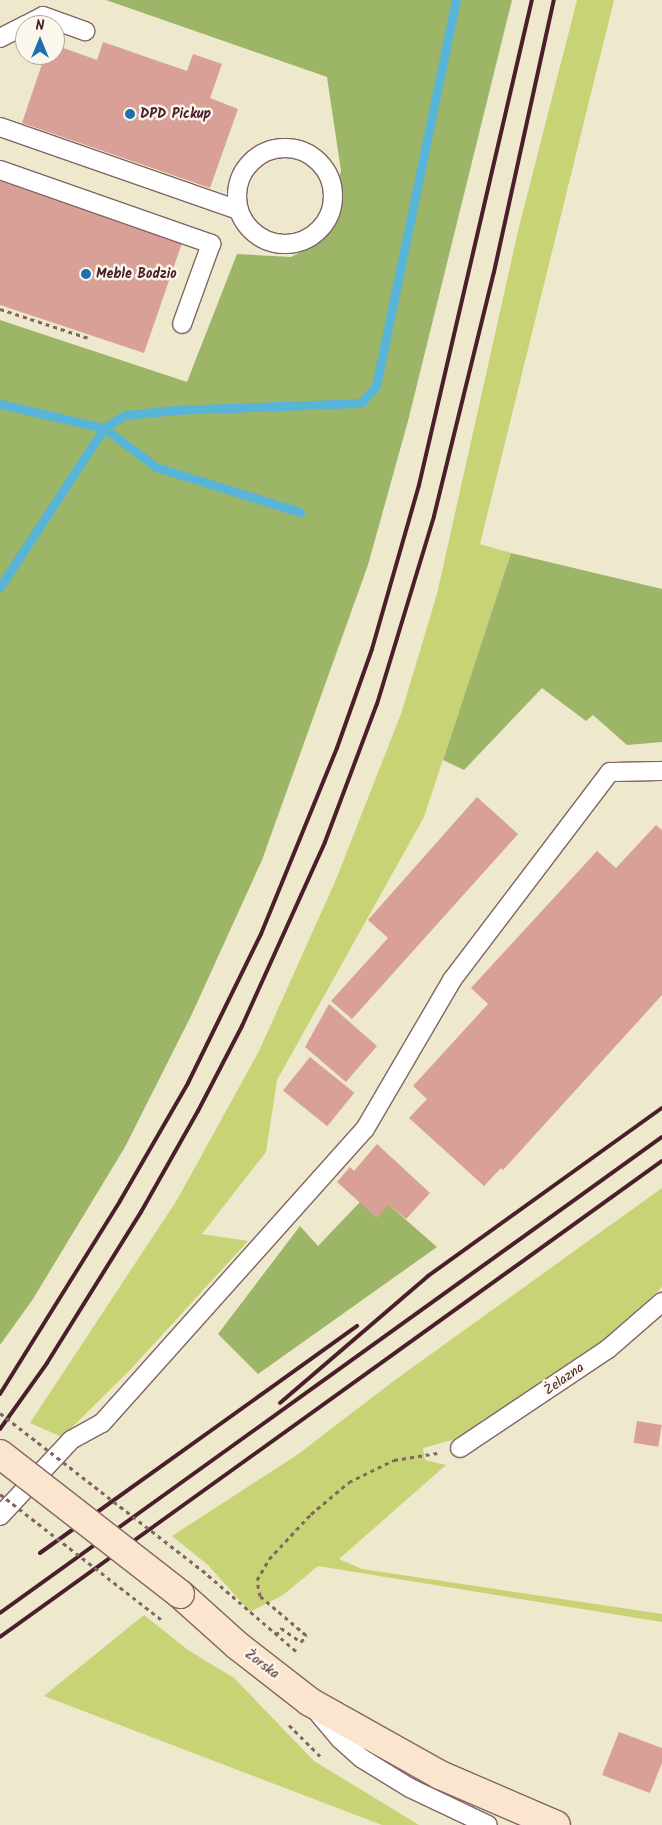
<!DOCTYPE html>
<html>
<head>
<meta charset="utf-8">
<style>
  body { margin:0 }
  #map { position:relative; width:662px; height:1825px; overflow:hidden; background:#eee8cd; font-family:Kalam,sans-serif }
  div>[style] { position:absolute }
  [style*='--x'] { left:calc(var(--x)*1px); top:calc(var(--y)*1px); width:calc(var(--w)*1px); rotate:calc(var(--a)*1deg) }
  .green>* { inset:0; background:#c7d375 }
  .forest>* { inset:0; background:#9db566 }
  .stream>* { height:9px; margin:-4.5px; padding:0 4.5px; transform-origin:4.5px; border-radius:4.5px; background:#59b5d7 }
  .building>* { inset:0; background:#d9a097; transform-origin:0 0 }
  .path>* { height:3px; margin-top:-1.5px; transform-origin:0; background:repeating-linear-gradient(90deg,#836564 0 4px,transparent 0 8px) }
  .roads { filter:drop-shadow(1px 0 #836564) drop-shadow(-1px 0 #836564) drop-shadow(0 1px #836564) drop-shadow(0 -1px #836564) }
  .lane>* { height:18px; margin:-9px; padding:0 9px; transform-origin:9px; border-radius:9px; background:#fff }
  .lane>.ring { margin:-9px; padding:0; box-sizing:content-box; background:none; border:18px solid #fff; border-radius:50% }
  .secondary>* { height:28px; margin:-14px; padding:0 14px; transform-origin:14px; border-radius:14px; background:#fbe5cf }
  .rail>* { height:4px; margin:-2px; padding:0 2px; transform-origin:2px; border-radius:2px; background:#4a1f2b }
  .path-bridge>* { height:3px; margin-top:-1.5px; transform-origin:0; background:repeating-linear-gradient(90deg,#836564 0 4px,transparent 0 8px) }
  .bridges { filter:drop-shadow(1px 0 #836564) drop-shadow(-1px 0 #836564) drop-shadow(0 1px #836564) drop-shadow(0 -1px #836564) }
  .secondary-bridge>* { height:28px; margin:-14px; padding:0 14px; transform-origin:14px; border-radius:14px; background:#fbe5cf }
  .dots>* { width:14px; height:14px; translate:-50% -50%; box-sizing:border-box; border:2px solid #fbf7ec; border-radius:50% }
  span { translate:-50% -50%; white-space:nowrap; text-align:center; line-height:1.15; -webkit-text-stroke:5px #fbf7ec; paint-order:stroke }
  .poi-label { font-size:14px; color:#4a1f2b; font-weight:700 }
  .left { translate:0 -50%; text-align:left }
  .street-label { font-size:14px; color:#4a1f2b }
  .north { position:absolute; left:15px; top:15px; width:50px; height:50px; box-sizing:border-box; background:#fbf7ec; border:1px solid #b4a19f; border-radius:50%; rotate:0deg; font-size:14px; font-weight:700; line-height:20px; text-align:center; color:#4a1f2b }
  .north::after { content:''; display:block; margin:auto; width:18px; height:22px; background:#1f6fb2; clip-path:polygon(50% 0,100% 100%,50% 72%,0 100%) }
</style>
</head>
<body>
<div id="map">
  <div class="green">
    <div style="clip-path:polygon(577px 0,614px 0,480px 544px,511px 553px,424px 817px,277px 1080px,266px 1152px,202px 1234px,248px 1241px,130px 1370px,62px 1437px,30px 1423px,177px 1200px,259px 1051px,335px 882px,401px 714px,437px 594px,518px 231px)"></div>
    <div style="clip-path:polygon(662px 1188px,662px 1287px,593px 1351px,512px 1406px,484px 1419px,463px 1437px,423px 1448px,425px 1460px,446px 1465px,339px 1559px,362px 1569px,662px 1614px,662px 1622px,318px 1566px,283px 1595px,250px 1612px,208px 1565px,172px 1536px,297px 1455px,395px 1380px)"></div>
    <div style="clip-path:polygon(144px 1615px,188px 1650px,234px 1678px,314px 1761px,419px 1825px,382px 1825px,44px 1696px)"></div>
  </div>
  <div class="forest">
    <div style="clip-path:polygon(106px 0,512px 0,408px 421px,368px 565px,262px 860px,191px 1016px,125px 1147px,33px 1299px,0 1345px,0 320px,187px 382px,237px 254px,291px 257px,322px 241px,341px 171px,327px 77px)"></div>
    <div style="clip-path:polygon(511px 553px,662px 589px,662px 742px,627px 745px,593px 715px,586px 721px,542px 688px,464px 770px,443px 760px)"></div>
    <div style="clip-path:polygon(360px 1202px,389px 1205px,437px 1247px,258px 1374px,218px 1334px,300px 1226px,318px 1246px)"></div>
  </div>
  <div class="stream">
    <div style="--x:0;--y:404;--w:107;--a:13"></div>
    <div style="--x:104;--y:428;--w:65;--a:36.9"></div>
    <div style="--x:156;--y:467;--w:151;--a:17.4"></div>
    <div style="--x:0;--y:587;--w:190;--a:-56.8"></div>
    <div style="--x:104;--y:428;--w:25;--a:-32"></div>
    <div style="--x:125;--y:415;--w:51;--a:-5.6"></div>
    <div style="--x:176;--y:410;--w:185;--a:-2.2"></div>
    <div style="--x:361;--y:403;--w:23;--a:-49"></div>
    <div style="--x:376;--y:386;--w:394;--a:-78.3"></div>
  </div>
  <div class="building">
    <div style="clip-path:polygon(103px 42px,187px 71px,193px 54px,222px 64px,210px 98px,238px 109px,210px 188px,22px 123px,45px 55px,55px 55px,55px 45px,97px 60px)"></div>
    <div style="clip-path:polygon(0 181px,182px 243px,144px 353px,0 305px)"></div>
    <div style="clip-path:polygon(477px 797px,518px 834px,352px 1019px,331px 1001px,388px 938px,368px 920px)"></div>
    <div style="clip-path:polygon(656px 825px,662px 830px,662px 995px,503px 1170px,501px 1168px,484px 1186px,409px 1118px,427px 1099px,413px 1086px,488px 1004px,471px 988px,597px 851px,616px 868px)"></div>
    <div style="clip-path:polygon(329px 1004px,377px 1046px,346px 1082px,305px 1047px)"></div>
    <div style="left:310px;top:1057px;width:57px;height:43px;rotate:39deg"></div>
    <div style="clip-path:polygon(377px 1144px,430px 1193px,406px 1219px,389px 1205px,377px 1218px,337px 1182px,350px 1167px,354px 1171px)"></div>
    <div style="left:637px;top:1421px;width:25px;height:22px;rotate:9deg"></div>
    <div style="clip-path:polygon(619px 1732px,662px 1748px,662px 1763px,650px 1793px,602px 1775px)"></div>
  </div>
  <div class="path">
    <div style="--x:0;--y:309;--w:93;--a:18.2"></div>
    <div style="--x:202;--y:1570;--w:125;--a:40.8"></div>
    <div style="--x:276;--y:1635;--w:9;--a:-54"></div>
    <div style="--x:281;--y:1628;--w:24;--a:35"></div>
    <div style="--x:301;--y:1642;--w:9;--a:-54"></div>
    <div style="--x:306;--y:1635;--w:60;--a:-139.7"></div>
    <div style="--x:260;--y:1596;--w:16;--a:-101"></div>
    <div style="--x:257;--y:1580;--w:24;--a:-60"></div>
    <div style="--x:269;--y:1559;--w:62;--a:-47"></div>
    <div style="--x:311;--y:1514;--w:50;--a:-40.1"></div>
    <div style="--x:349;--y:1482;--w:50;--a:-26.1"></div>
    <div style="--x:394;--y:1460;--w:44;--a:-9.2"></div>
    <div style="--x:289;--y:1725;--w:47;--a:45"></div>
  </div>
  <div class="roads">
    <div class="lane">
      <div style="--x:26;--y:25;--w:19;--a:-28"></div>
      <div style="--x:43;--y:16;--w:45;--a:19.7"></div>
      <div style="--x:0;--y:38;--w:28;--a:-27"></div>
      <div style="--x:0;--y:127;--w:253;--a:19.2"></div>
      <div class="ring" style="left:237px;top:148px;width:78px;height:78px"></div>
      <div style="--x:0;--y:170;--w:224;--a:19.3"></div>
      <div style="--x:211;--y:244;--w:85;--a:109.9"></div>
      <div style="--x:460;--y:1448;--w:178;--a:-33.8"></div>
      <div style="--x:608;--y:1349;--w:72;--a:-41"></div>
      <div style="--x:0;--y:1516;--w:104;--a:-46.9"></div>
      <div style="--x:71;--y:1440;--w:35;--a:-29"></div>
      <div style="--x:102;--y:1423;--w:394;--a:-48.2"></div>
      <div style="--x:365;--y:1129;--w:173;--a:-59.7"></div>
      <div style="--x:452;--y:980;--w:261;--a:-52.8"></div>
      <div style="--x:610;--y:772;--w:52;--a:-1.1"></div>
      <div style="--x:318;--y:1713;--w:34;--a:50"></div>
      <div style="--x:340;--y:1739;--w:28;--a:42"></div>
      <div style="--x:361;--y:1758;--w:57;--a:31.5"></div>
      <div style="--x:410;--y:1788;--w:86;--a:25.4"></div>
    </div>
    <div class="secondary">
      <div style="--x:180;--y:1594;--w:78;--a:41.9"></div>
      <div style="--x:238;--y:1646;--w:91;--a:37.9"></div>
      <div style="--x:310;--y:1702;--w:149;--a:29.3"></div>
      <div style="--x:440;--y:1775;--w:126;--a:23.3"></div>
    </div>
  </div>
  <div class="rail">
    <div style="--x:0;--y:1394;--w:227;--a:-58.1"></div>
    <div style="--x:120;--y:1201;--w:136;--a:-60"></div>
    <div style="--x:188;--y:1083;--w:166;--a:-63.9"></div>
    <div style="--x:261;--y:934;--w:201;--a:-67.8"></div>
    <div style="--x:337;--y:748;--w:105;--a:-70.5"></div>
    <div style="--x:372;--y:649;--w:171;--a:-74"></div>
    <div style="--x:419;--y:485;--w:498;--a:-76.9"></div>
    <div style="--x:280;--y:1403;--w:195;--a:-40.6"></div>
    <div style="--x:428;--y:1276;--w:288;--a:-35.7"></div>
    <div style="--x:0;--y:1429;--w:81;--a:-54.5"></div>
    <div style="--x:47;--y:1363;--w:178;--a:-58.1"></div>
    <div style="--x:141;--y:1212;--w:116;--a:-60.6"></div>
    <div style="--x:198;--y:1111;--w:96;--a:-62.6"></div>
    <div style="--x:242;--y:1026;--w:202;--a:-65.7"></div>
    <div style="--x:325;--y:842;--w:147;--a:-69.4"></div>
    <div style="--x:377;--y:704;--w:196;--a:-73.1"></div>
    <div style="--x:434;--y:516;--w:251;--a:-76.2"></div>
    <div style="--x:494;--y:272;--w:279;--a:-77.6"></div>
    <div style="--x:40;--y:1553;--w:390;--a:-35.6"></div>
    <div style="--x:0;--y:1613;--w:815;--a:-35.72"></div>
    <div style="--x:0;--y:1637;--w:815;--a:-35.72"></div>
  </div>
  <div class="path-bridge">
    <div style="--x:0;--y:1413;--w:256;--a:37.9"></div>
    <div style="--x:0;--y:1494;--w:207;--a:37.9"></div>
  </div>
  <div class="bridges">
    <div class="secondary-bridge">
      <div style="--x:0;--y:1454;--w:228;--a:37.9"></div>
    </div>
  </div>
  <div class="dots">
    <div style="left:130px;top:114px;background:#1f6fb2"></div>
    <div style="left:86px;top:274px;background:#1f6fb2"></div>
  </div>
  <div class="poi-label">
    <span class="left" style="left:140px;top:114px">DPD Pickup</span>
    <span class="left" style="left:96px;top:274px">Meble Bodzio</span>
  </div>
  <div class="street-label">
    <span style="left:564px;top:1379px;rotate:-35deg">Żelazna</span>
    <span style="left:262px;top:1664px;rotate:37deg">Żorska</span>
  </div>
  <div class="north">N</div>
</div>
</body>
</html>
